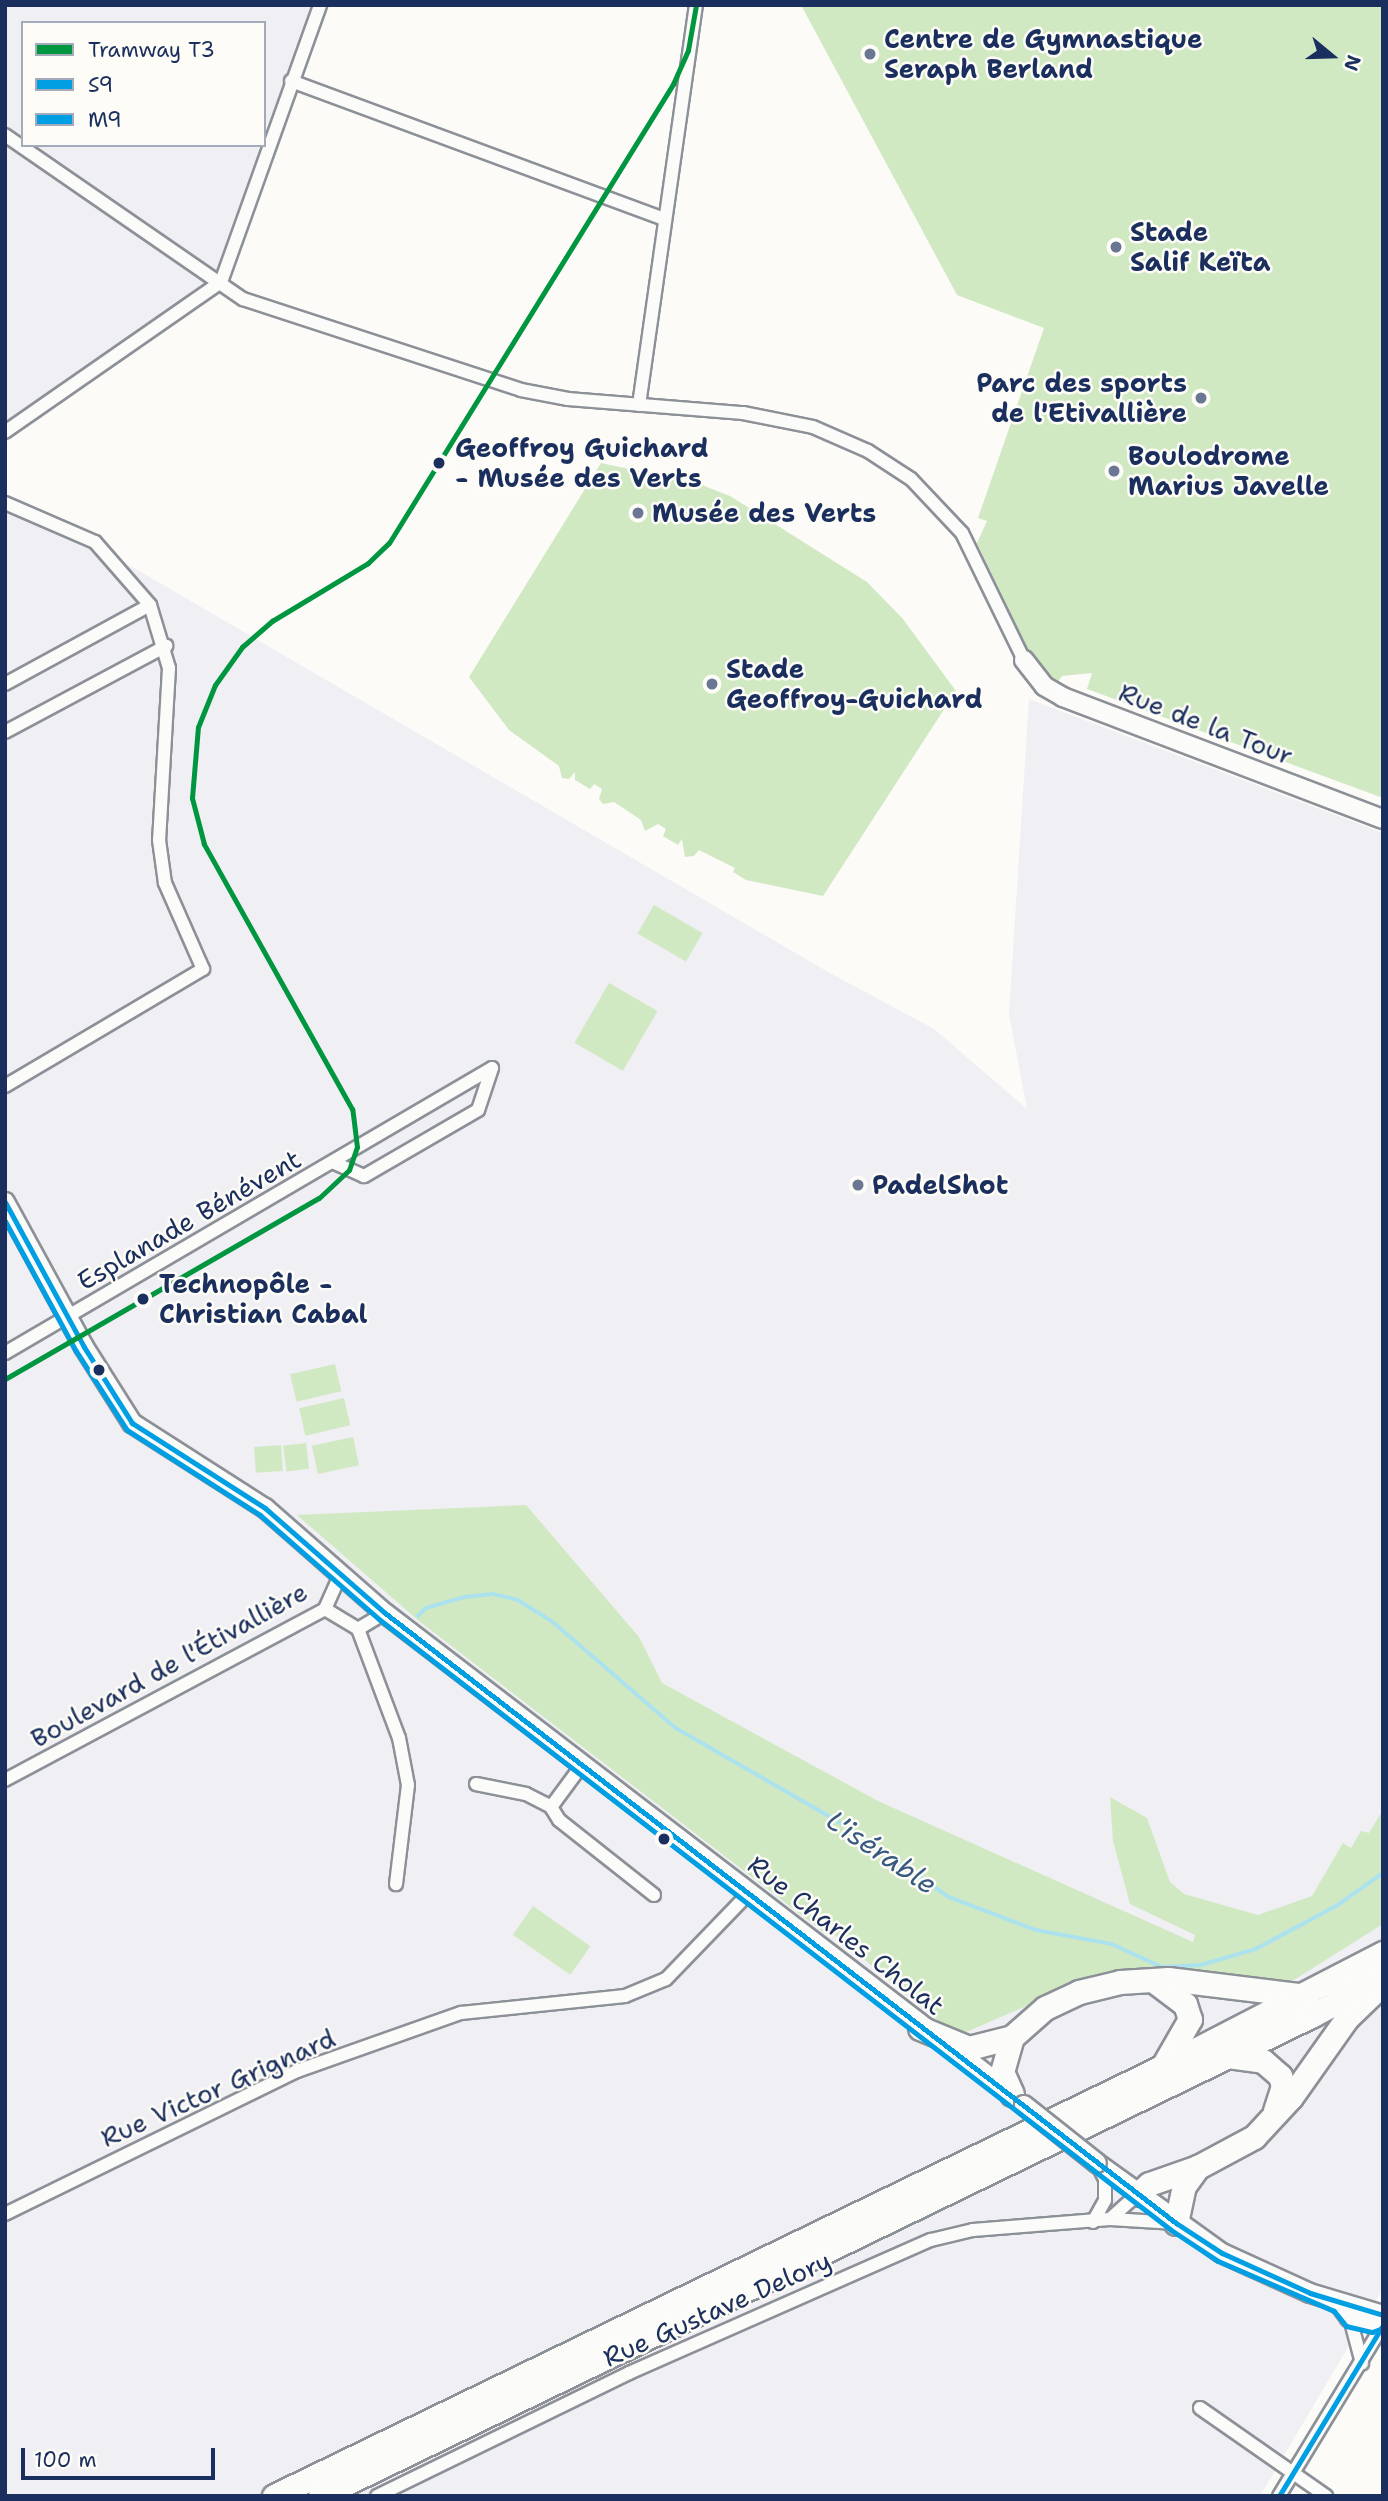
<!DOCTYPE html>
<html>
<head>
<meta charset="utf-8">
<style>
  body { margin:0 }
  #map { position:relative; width:1388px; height:2501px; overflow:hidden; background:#fcfbf8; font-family:"Shantell Sans",sans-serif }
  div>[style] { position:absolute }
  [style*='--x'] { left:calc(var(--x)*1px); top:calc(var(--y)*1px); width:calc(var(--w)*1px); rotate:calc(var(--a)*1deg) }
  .built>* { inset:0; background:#efeff4 }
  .green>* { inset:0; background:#d1e9c3; transform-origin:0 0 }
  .stream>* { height:3.5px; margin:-1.75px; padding:0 1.75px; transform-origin:1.75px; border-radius:1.75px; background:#ace2ee }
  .roads { filter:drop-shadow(2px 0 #8c9097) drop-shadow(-2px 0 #8c9097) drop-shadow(0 2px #8c9097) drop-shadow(0 -2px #8c9097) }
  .street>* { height:12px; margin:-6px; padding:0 6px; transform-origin:6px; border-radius:6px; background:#fbfbf9 }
  .secondary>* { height:18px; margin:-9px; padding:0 9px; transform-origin:9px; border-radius:9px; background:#fbfbf9 }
  .highway>* { height:23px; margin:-11.5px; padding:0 11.5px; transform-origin:11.5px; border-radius:11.5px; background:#fbfbf9 }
  .bridges { filter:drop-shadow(2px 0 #8c9097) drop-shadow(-2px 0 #8c9097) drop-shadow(0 2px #8c9097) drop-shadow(0 -2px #8c9097) }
  .secondary-bridge>* { height:18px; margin:-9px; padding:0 9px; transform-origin:9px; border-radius:9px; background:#fbfbf9 }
  .bus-1>* { height:5px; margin:-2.5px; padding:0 2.5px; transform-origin:2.5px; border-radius:2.5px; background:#009fe3 }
  .bus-2>* { height:5px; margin:-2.5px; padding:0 2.5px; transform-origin:2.5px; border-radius:2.5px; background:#009fe3 }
  .tram-1>* { height:5px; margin:-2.5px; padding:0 2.5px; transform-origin:2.5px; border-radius:2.5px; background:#009640 }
  .dots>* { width:19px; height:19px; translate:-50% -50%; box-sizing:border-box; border:4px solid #fdfcf7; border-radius:50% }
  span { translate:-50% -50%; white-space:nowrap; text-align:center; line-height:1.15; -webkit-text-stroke:5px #fdfcf7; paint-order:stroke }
  .poi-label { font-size:26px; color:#1b2f5e; font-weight:700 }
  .left { translate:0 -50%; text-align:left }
  .right { translate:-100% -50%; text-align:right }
  .stop-label { font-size:26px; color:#1b2f5e; font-weight:700 }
  .street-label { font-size:26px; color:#1b2f5e }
  .water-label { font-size:28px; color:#375981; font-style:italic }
  .frame { position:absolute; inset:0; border:7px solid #1b2f5e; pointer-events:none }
  .legend { position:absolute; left:21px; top:21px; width:245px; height:126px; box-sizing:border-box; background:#fdfcf7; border:2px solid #a3aaba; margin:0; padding:9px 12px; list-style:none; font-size:21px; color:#1b2f5e }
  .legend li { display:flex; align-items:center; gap:14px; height:35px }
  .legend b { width:35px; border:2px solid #a3aaba }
  .north { position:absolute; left:1297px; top:21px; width:70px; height:70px; -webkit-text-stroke:5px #fdfcf7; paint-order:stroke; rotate:109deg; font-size:19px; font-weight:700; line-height:28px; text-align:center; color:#1b2f5e }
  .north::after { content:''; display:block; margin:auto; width:24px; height:32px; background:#1b2f5e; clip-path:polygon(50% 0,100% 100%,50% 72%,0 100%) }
  .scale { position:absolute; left:21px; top:2448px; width:194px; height:32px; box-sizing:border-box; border:4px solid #1b2f5e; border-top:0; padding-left:9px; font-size:21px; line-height:24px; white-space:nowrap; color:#1b2f5e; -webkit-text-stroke:5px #fdfcf7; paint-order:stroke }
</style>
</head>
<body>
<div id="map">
  <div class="built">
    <div style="clip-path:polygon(evenodd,5px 5px,318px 5px,221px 284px,5px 432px,5px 5px,23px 23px,264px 23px,264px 145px,23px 145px,23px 23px)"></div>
    <div style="clip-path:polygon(5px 493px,828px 972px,934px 1029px,1027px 1109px,1009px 1014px,1029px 699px,1383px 833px,1383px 2288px,1260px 2496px,5px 2496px)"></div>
  </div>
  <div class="green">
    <div style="clip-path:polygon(801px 5px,1383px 5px,1383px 798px,1087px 689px,1092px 673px,1062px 676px,1057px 683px,1028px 650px,977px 543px,987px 521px,978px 518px,1044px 328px,957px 295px)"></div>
    <div style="clip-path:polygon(601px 463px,699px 484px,730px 496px,867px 582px,903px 619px,956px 691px,823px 896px,746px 880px,733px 872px,735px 868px,699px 850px,694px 856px,685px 857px,682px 839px,678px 845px,663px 836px,666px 829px,658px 824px,645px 831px,641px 820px,614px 802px,603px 804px,599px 799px,602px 789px,594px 784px,590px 789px,575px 780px,575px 772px,569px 779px,562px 778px,559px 766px,509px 730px,469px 677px)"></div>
    <div style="left:654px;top:905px;width:56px;height:33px;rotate:30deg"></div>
    <div style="left:609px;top:983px;width:56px;height:69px;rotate:30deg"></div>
    <div style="left:335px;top:1364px;width:28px;height:46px;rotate:77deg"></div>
    <div style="left:344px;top:1398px;width:28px;height:46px;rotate:77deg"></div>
    <div style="left:353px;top:1437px;width:29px;height:42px;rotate:78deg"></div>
    <div style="left:306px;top:1443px;width:26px;height:23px;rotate:83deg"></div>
    <div style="left:281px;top:1445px;width:26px;height:27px;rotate:86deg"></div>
    <div style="clip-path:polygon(526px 1505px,639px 1637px,662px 1683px,878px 1801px,1193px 1942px,1195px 1935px,1130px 1904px,1113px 1841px,1110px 1797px,1147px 1818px,1170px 1882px,1184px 1894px,1258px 1915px,1312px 1896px,1343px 1843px,1351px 1848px,1361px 1831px,1369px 1833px,1383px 1810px,1383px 1924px,1286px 1985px,1093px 1977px,957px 2036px,832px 1933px,826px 1934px,419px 1621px,297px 1515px)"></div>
    <div style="left:533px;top:1906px;width:70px;height:35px;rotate:35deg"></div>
  </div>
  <div class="stream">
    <div style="--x:418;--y:1616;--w:11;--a:-45"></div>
    <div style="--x:426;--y:1608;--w:41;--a:-15.8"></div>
    <div style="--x:465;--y:1597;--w:28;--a:-6"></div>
    <div style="--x:493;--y:1594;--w:26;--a:13"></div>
    <div style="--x:518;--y:1600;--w:40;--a:32"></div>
    <div style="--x:552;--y:1621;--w:164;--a:40.8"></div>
    <div style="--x:676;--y:1728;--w:198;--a:29.9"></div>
    <div style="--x:848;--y:1827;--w:123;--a:34.7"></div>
    <div style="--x:949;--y:1897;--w:93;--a:20.8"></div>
    <div style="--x:1036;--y:1930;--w:77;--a:10.4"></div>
    <div style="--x:1112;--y:1944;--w:55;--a:24.7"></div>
    <div style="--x:1162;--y:1967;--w:39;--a:-3"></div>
    <div style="--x:1201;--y:1965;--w:57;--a:-16.2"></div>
    <div style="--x:1256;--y:1949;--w:93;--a:-28.2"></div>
    <div style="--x:1338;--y:1905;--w:55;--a:-35.4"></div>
  </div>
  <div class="roads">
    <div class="street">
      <div style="--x:291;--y:81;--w:398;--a:20.3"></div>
      <div style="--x:5;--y:135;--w:289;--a:34.6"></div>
      <div style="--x:243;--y:299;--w:293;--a:18.1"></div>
      <div style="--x:521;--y:390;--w:48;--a:10.8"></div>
      <div style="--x:568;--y:399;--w:176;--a:4.6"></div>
      <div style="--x:743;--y:413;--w:71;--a:11.3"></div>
      <div style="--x:813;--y:427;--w:60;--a:23.6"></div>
      <div style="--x:868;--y:451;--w:51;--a:33.1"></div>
      <div style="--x:911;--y:479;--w:74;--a:46.6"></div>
      <div style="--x:962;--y:533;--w:141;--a:64"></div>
      <div style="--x:221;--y:282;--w:294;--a:-70.3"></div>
      <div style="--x:639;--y:405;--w:404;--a:-81.9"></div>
      <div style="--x:5;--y:432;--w:263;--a:-34.8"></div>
      <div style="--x:5;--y:503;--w:98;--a:23.4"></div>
      <div style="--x:95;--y:542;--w:84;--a:48.9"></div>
      <div style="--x:150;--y:605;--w:66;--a:73.2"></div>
      <div style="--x:169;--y:668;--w:172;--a:93.3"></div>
      <div style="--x:159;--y:840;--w:43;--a:82.1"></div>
      <div style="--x:165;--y:883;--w:94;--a:66.2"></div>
      <div style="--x:203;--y:969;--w:230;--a:149.4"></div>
      <div style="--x:5;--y:684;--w:165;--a:-28.6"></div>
      <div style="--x:5;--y:732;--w:183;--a:-28.1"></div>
      <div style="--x:5;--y:1353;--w:564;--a:-30.34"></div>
      <div style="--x:492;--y:1068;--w:44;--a:108.4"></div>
      <div style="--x:478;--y:1110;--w:132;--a:149.9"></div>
      <div style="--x:364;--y:1176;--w:34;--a:-156"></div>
      <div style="--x:325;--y:1609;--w:39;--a:31"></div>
      <div style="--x:358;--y:1629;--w:116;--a:69.4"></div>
      <div style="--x:399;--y:1738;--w:48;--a:79.2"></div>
      <div style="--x:408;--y:1785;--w:100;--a:96.9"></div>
      <div style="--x:358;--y:1629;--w:31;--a:-31"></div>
      <div style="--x:582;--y:1765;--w:52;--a:126.4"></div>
      <div style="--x:551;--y:1807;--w:15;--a:58"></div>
      <div style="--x:559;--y:1820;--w:121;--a:38.3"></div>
      <div style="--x:5;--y:1780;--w:363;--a:-28.1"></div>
      <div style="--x:325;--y:1609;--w:37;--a:-66"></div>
      <div style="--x:476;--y:1784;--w:51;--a:11.3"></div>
      <div style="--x:526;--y:1794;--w:28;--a:27"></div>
      <div style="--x:5;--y:2214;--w:325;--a:-26.1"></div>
      <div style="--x:297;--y:2071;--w:174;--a:-19.5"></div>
      <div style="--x:461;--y:2013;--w:165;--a:-5.9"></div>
      <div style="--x:625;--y:1996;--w:44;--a:-22.5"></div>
      <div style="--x:666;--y:1979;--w:121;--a:-46"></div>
      <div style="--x:1110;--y:2219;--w:38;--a:-42"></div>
      <div style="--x:1093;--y:2222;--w:25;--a:-61"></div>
      <div style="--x:1105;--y:2200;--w:21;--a:-90"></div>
      <div style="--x:1105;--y:2179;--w:13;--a:-117"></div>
      <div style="--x:1350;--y:2318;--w:47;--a:75.1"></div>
      <div style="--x:1200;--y:2408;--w:154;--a:34.9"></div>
      <div style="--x:377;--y:2496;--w:280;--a:-26"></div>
      <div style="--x:629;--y:2373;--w:330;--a:-23.8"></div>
      <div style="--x:931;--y:2240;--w:43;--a:-13.4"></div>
      <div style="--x:973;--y:2230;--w:137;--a:-4.6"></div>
      <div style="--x:1110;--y:2219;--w:66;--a:3.5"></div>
      <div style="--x:1279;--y:2496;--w:200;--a:-58.7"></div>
    </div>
    <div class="secondary">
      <div style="--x:1024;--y:660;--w:33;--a:52"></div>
      <div style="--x:1044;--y:686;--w:22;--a:30"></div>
      <div style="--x:1063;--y:697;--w:342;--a:20.9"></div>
      <div style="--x:5;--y:1202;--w:165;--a:61.4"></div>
      <div style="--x:84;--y:1347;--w:90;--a:57.7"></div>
      <div style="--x:132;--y:1423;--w:158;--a:32.6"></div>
      <div style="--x:265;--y:1508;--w:159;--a:41.2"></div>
      <div style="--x:385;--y:1613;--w:789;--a:37.48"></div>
      <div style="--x:1097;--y:2163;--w:154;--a:35.8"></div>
      <div style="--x:1222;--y:2253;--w:97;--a:24.4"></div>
      <div style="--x:1310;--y:2293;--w:76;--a:16.8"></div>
      <div style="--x:1340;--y:2304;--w:17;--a:54"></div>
      <div style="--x:1350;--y:2318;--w:23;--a:13"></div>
      <div style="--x:1372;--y:2323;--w:12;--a:-20"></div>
    </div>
    <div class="highway">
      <div style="--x:1154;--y:1981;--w:39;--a:37"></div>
      <div style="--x:1185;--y:2004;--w:16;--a:72"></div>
      <div style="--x:1190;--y:2019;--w:54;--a:119.9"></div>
      <div style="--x:920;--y:2028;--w:53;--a:22.2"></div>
      <div style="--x:969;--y:2048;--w:44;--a:-14.3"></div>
      <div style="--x:1228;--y:2056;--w:35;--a:8"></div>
      <div style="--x:1263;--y:2061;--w:23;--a:41"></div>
      <div style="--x:1280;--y:2076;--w:10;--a:73"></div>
      <div style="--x:1283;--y:2086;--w:26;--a:108"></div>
      <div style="--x:1012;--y:2094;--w:24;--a:-114"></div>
      <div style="--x:1002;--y:2072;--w:36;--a:-74"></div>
      <div style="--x:1012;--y:2037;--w:44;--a:-41.3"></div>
      <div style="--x:1045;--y:2008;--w:38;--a:-25"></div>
      <div style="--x:1079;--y:1992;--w:42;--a:-13.7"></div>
      <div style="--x:1120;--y:1982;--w:48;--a:-3.6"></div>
      <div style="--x:1168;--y:1979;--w:139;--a:7"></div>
      <div style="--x:1138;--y:2194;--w:15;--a:-42"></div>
      <div style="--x:1149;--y:2184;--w:52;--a:-19.1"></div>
      <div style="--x:1198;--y:2167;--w:64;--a:-28.2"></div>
      <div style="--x:1254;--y:2137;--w:54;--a:-47.2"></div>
      <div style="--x:1291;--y:2097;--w:97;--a:-54.7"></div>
      <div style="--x:1347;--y:2018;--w:40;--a:-44"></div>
      <div style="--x:1176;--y:2223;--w:38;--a:-78"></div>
      <div style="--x:1184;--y:2186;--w:24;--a:-54"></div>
      <div style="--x:274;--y:2496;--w:986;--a:-25.79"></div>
      <div style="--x:1162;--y:2067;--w:249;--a:-27.3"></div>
      <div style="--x:320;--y:2496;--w:1103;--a:-25.85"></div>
      <div style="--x:1313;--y:2015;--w:80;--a:-28.5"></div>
    </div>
  </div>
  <div class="bridges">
    <div class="secondary-bridge">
      <div style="--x:1024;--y:2105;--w:93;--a:38.5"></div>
    </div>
  </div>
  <div class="bus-1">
    <div style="--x:5;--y:1202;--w:165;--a:61.4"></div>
    <div style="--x:84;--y:1347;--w:90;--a:57.7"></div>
    <div style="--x:132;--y:1423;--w:158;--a:32.6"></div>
    <div style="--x:265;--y:1508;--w:159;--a:41.2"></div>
    <div style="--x:385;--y:1613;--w:999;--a:37.64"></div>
    <div style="--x:1176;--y:2223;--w:55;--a:33.1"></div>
    <div style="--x:1222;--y:2253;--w:97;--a:24.4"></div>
    <div style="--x:1310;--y:2293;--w:76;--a:16.8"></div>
    <div style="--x:1279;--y:2496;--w:200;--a:-58.7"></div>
  </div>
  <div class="bus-2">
    <div style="--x:5;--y:1221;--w:148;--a:61.4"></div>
    <div style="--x:76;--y:1351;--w:94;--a:57.2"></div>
    <div style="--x:127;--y:1430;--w:158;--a:32.6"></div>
    <div style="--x:260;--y:1515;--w:159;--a:41.2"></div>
    <div style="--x:380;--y:1620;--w:999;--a:37.64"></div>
    <div style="--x:1171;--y:2230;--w:56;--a:33.4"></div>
    <div style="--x:1218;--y:2261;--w:126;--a:23.3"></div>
    <div style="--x:1334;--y:2311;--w:19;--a:51"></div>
    <div style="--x:1346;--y:2326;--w:27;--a:13"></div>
    <div style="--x:1372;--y:2332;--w:12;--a:-20"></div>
  </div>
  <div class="tram-1">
    <div style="--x:5;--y:1379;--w:362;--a:-30"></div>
    <div style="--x:319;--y:1198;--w:41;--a:-43"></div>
    <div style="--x:349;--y:1170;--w:24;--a:-71"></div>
    <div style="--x:357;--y:1147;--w:38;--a:-97"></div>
    <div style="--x:352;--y:1109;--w:304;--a:-119.2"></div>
    <div style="--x:204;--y:844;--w:48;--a:-104.6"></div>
    <div style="--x:192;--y:798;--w:71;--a:-85.2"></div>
    <div style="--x:198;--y:727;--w:45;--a:-68"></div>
    <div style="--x:215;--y:685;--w:47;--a:-54.6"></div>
    <div style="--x:242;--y:647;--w:40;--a:-41"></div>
    <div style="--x:272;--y:621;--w:112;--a:-31.1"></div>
    <div style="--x:368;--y:563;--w:29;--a:-44"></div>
    <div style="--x:389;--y:543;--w:540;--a:-58.25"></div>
    <div style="--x:673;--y:84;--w:37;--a:-66"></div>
    <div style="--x:688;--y:50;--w:46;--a:-79.9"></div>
  </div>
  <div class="dots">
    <div style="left:870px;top:54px;background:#6a7694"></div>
    <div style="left:1116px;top:247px;background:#6a7694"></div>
    <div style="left:1201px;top:398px;background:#6a7694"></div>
    <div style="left:439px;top:463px;background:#1b2f5e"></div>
    <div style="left:1114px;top:471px;background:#6a7694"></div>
    <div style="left:638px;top:513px;background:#6a7694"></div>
    <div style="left:712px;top:684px;background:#6a7694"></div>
    <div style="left:858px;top:1185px;background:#6a7694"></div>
    <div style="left:143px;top:1299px;background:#1b2f5e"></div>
    <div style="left:99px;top:1370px;background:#1b2f5e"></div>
    <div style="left:664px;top:1839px;background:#1b2f5e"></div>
  </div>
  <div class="poi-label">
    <span class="left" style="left:884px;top:54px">Centre de Gymnastique<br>Seraph Berland</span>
    <span class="left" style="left:1130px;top:247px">Stade<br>Salif Keïta</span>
    <span class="right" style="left:1187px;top:398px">Parc des sports<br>de l'Etivallière</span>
    <span class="left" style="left:1128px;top:471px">Boulodrome<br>Marius Javelle</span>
    <span class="left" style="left:652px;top:513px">Musée des Verts</span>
    <span class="left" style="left:726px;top:684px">Stade<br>Geoffroy-Guichard</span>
    <span class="left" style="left:872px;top:1185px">PadelShot</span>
  </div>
  <div class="stop-label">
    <span class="left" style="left:455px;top:463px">Geoffroy Guichard<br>- Musée des Verts</span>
    <span class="left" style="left:159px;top:1299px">Technopôle -<br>Christian Cabal</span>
  </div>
  <div class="street-label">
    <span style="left:1206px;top:724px;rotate:21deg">Rue de la Tour</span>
    <span style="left:189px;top:1220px;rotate:-30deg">Esplanade Bénévent</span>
    <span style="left:169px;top:1665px;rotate:-29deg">Boulevard de l'Étivallière</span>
    <span style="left:846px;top:1935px;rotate:38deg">Rue Charles Cholat</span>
    <span style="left:218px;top:2088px;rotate:-24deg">Rue Victor Grignard</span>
    <span style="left:717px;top:2309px;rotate:-24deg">Rue Gustave Delory</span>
  </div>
  <div class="water-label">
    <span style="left:882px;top:1852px;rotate:34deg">L'isérable</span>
  </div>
  <div class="frame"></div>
  <ul class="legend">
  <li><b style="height:9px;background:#009640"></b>Tramway T3</li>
  <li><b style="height:9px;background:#009fe3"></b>S9</li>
  <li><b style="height:9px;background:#009fe3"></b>M9</li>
  </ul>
  <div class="north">N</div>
  <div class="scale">100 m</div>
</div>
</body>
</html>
